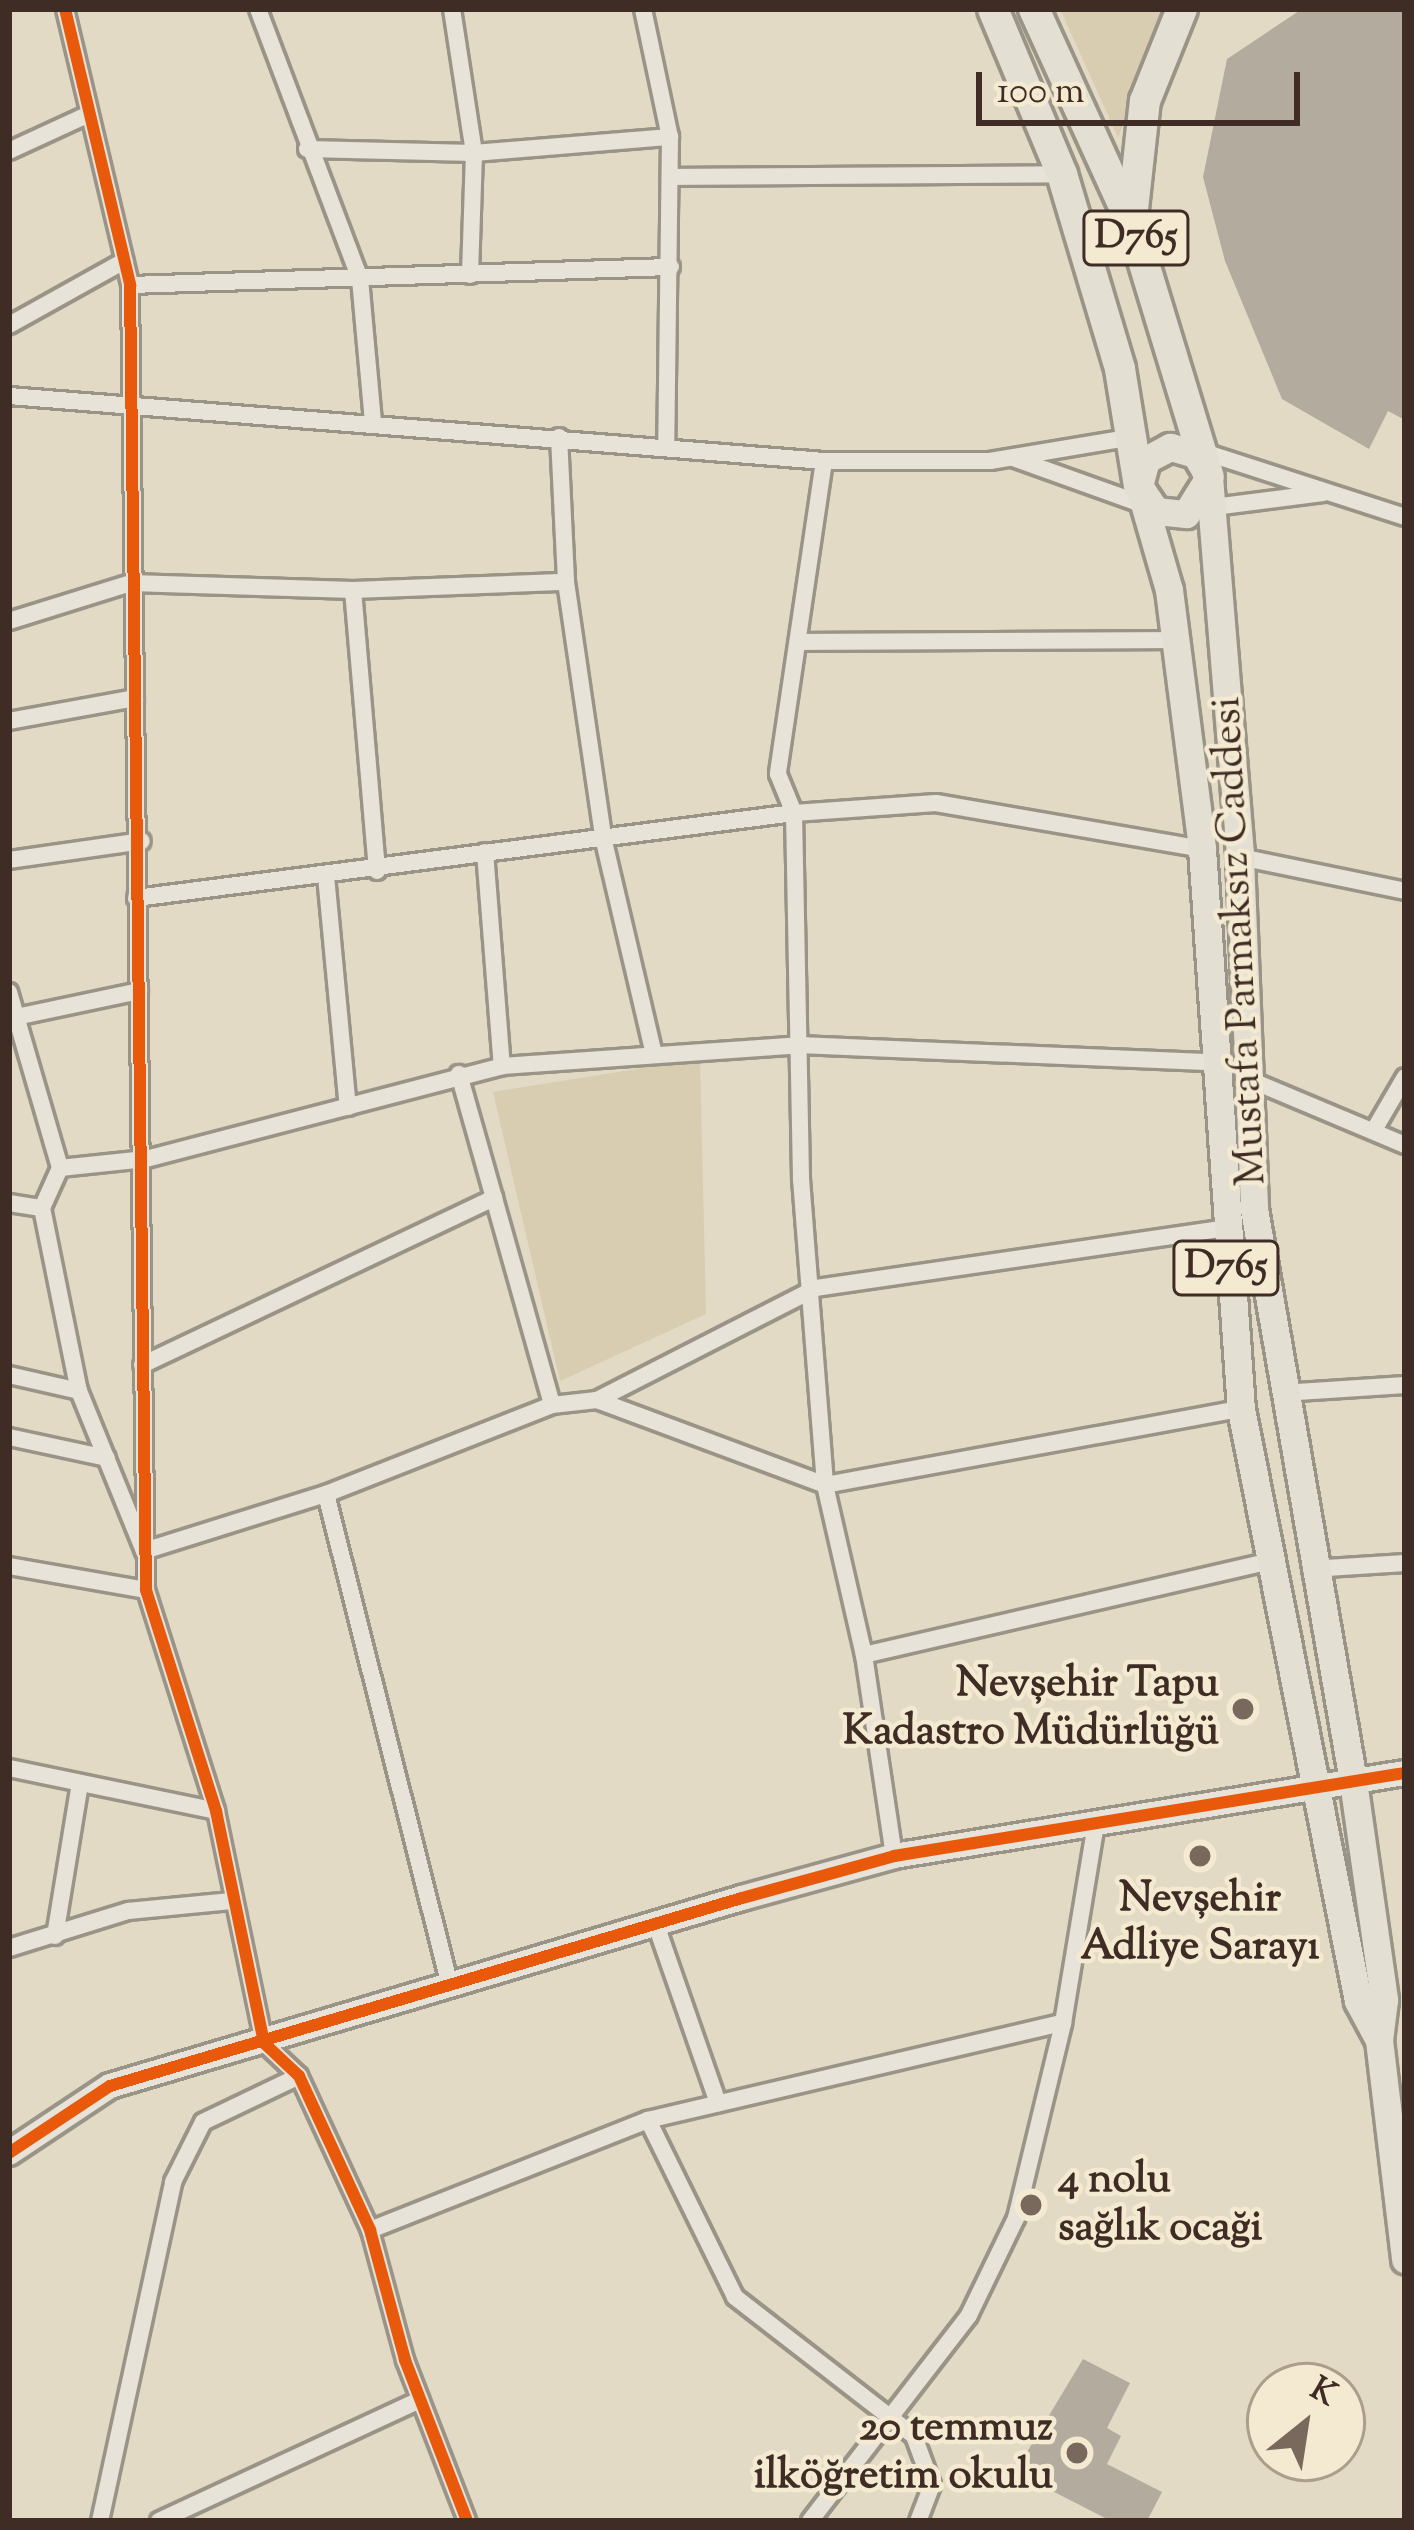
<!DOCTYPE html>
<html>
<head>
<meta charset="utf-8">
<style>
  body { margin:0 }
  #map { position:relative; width:1414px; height:2530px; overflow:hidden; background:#e2dac5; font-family:"Sorts Mill Goudy",serif }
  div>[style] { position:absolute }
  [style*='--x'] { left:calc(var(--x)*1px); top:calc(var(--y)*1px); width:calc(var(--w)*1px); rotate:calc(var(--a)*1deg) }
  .green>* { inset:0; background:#d8ccb1 }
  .building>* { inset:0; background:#b3ac9e }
  .roads { filter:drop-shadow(3px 0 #9a9487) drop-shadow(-3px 0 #9a9487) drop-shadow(0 3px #9a9487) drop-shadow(0 -3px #9a9487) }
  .street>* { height:16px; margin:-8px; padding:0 8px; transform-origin:8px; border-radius:8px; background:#e8e3d9 }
  .secondary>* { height:24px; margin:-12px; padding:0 12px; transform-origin:12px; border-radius:12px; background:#e8e3d9 }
  .primary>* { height:27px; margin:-13.5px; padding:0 13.5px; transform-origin:13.5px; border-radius:13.5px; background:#e4dfd3 }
  .highway>* { height:30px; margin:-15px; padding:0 15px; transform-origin:15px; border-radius:15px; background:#e4dfd3 }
  .cycleway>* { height:12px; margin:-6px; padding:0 6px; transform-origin:6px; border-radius:6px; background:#e8590c }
  .dots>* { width:33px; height:33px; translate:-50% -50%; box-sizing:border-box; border:6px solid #f4ead2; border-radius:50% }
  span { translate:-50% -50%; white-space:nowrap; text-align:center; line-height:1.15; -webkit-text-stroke:9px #f4ead2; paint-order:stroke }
  .shield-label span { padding:3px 9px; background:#f4ead2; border:3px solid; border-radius:9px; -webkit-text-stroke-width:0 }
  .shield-label { font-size:39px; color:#3f2c24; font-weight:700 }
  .street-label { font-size:42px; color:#3f2c24 }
  .poi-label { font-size:42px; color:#3f2c24; font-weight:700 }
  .right { translate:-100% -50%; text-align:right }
  .left { translate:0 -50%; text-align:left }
  .frame { position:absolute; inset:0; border:12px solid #3f2c24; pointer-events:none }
  .north { position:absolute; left:1246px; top:2362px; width:120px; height:120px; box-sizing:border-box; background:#f4ead2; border:3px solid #ac9e8c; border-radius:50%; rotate:30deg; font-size:33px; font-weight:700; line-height:48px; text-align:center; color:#3f2c24 }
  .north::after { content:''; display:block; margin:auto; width:42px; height:54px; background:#78695c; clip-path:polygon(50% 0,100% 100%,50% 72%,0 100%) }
  .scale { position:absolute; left:976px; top:72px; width:324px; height:54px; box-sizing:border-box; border:6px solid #3f2c24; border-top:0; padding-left:15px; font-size:36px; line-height:42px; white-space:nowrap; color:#3f2c24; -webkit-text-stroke:9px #f4ead2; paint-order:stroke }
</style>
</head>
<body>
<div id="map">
  <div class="green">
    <div style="clip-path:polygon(1060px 9px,1172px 9px,1118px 137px)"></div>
    <div style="clip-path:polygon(700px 1059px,706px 1314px,560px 1381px,493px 1092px)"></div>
  </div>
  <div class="building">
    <div style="clip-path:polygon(1302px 9px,1405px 9px,1405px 420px,1388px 411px,1369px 449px,1282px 399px,1225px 261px,1203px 177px,1227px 59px)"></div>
    <div style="clip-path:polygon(1083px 2359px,1130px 2383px,1107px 2428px,1121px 2436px,1107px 2464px,1162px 2492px,1147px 2521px,1111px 2521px,1015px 2472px)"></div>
  </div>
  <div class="roads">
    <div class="street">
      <div style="--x:65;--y:9;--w:284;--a:76.7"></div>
      <div style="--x:130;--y:285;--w:1305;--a:89.3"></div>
      <div style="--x:146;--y:1590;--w:232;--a:72.4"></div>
      <div style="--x:216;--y:1811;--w:237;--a:78.3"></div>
      <div style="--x:264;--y:2043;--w:48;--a:43.3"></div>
      <div style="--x:299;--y:2076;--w:170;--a:65.2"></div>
      <div style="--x:370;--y:2230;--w:135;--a:74.9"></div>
      <div style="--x:405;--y:2360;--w:173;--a:68.9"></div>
      <div style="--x:258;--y:9;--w:289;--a:69.3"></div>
      <div style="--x:360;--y:279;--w:144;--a:84.8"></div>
      <div style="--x:452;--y:9;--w:146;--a:81.3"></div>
      <div style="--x:474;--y:153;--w:122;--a:91.9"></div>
      <div style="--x:643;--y:9;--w:131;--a:78.1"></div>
      <div style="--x:670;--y:137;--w:307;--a:90.7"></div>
      <div style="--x:307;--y:149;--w:167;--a:1.4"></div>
      <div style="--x:474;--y:153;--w:197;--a:-4.7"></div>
      <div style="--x:9;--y:151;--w:88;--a:-24.8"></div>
      <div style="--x:670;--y:177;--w:392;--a:-0.4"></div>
      <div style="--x:130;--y:285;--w:541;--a:-1.91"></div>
      <div style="--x:9;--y:325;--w:132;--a:-29.1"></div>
      <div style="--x:9;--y:396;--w:818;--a:4.56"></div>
      <div style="--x:824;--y:461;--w:166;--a:0"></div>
      <div style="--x:990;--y:461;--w:146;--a:-9.5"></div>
      <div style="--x:559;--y:437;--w:145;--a:87.2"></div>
      <div style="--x:566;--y:582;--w:258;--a:81.7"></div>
      <div style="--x:603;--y:837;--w:219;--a:76.8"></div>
      <div style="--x:1201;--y:451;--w:214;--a:17.9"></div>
      <div style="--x:1013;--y:458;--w:142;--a:19.7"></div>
      <div style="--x:824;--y:461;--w:316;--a:98.4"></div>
      <div style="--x:778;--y:774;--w:42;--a:67.7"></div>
      <div style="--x:794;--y:813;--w:366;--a:88.9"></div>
      <div style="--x:801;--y:1179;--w:307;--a:85.5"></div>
      <div style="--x:825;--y:1485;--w:174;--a:77.1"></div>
      <div style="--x:864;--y:1655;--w:203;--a:81.5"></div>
      <div style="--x:1206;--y:508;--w:118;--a:-7.3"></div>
      <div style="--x:353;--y:590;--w:282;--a:85.1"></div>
      <div style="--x:9;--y:621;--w:128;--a:-17.3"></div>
      <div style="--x:131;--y:583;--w:222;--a:1.8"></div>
      <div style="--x:353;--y:590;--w:213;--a:-2.2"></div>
      <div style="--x:799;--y:642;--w:378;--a:-0.3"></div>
      <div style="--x:9;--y:721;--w:128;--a:-10.3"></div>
      <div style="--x:485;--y:852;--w:215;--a:85.5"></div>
      <div style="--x:1240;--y:857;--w:168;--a:11.6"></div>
      <div style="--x:9;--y:860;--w:134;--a:-8.1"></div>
      <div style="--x:326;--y:876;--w:232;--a:84.6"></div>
      <div style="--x:136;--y:898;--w:663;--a:-7.36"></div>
      <div style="--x:794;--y:813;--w:142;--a:-4"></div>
      <div style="--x:936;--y:803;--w:270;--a:9.8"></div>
      <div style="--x:9;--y:992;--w:183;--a:73.8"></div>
      <div style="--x:16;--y:1017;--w:126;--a:-11.9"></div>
      <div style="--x:1248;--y:1079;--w:170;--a:22.8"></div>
      <div style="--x:1374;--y:1130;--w:61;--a:-59.7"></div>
      <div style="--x:494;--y:1198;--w:215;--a:74.3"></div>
      <div style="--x:9;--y:1203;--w:33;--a:9"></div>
      <div style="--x:42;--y:1208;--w:44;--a:-65.8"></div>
      <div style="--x:60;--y:1168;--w:86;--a:-6"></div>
      <div style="--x:146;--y:1159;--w:368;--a:-14.6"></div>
      <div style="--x:502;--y:1066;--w:298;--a:-4"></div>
      <div style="--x:799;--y:1045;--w:413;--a:2.4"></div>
      <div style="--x:42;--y:1208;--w:187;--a:78.6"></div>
      <div style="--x:79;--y:1391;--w:173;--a:67.9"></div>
      <div style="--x:144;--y:1551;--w:191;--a:-17.4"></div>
      <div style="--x:326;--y:1494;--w:507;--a:75.85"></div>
      <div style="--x:142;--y:1365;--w:390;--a:-25.4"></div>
      <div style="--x:494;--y:1198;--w:129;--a:-105.8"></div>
      <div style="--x:9;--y:1375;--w:72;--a:12.9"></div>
      <div style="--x:1282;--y:1393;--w:123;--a:-3.7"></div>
      <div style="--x:597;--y:1400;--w:243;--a:20.4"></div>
      <div style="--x:825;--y:1485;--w:423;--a:-10.4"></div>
      <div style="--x:9;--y:1437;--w:100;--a:12.1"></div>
      <div style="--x:326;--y:1494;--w:243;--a:-21.5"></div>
      <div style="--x:552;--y:1405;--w:45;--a:-6.3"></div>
      <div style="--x:597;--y:1400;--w:246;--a:-27.1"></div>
      <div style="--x:816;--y:1288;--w:410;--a:-8.3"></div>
      <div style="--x:9;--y:1566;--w:139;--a:9.9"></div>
      <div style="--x:1311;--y:1569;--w:94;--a:-3.7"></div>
      <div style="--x:864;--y:1655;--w:414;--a:-13"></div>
      <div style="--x:9;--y:1768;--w:211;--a:11.7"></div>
      <div style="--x:655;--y:1922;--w:192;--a:70.8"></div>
      <div style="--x:55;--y:1936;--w:155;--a:-80.7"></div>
      <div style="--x:9;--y:1948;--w:125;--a:-17.3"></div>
      <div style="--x:128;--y:1911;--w:104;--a:-5.5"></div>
      <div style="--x:648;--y:2120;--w:197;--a:63.8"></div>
      <div style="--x:735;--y:2297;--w:227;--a:37.8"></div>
      <div style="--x:914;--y:2436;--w:52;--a:69.8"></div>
      <div style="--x:932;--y:2485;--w:39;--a:111"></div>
      <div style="--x:370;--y:2230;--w:299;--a:-21.6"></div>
      <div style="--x:648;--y:2120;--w:426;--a:-13.2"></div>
      <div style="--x:100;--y:2521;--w:347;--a:-77.8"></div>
      <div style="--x:173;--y:2182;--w:67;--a:-63.4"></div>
      <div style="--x:203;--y:2122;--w:106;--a:-25.6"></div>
      <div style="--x:159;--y:2521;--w:288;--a:-24.9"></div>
      <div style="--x:810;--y:2521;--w:260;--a:-52.3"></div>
      <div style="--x:969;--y:2315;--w:108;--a:-64.1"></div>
      <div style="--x:1016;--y:2218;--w:201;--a:-76.4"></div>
      <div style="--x:1063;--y:2023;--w:203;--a:-80.6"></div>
    </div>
    <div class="secondary">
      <div style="--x:9;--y:2153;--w:121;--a:-33.6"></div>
      <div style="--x:110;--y:2086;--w:659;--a:-16.57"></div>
      <div style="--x:742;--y:1898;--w:158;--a:-15.4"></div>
      <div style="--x:894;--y:1856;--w:518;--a:-9.23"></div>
    </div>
    <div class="primary">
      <div style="--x:1209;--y:477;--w:381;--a:85.3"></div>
      <div style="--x:1240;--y:857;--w:352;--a:87.7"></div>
      <div style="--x:1254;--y:1209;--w:581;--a:80.18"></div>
      <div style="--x:1353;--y:1781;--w:221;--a:81.9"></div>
      <div style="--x:1384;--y:2000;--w:40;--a:97.1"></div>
      <div style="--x:1379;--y:2040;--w:221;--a:83.2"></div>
      <div style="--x:1139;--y:486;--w:30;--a:56"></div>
      <div style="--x:1156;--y:511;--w:30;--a:6"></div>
      <div style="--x:1186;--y:514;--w:44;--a:-58.1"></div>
      <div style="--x:1209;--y:477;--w:27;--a:-121"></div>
      <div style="--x:1195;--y:454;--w:26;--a:-164"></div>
      <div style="--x:1170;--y:447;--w:27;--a:152"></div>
      <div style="--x:1146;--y:460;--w:27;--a:105"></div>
      <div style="--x:1139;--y:486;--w:108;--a:73.9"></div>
      <div style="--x:1169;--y:590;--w:261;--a:82.7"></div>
      <div style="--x:1202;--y:849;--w:561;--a:86.02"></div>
      <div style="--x:1241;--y:1409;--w:603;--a:78.82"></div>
      <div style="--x:1358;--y:2001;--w:44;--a:61.7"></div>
    </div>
    <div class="highway">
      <div style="--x:993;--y:9;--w:179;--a:67.3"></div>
      <div style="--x:1062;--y:174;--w:203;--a:73.4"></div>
      <div style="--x:1120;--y:369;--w:119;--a:80.8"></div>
      <div style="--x:1034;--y:9;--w:236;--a:65.5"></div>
      <div style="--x:1132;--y:224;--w:264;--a:73.1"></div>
      <div style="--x:1132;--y:218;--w:118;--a:-83.7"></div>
      <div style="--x:1145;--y:101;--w:99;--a:-68.1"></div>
    </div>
  </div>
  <div class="cycleway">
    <div style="--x:65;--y:9;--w:284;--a:76.7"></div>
    <div style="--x:130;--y:285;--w:1305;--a:89.3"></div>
    <div style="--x:146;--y:1590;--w:232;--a:72.4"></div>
    <div style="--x:216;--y:1811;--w:237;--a:78.3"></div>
    <div style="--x:264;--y:2043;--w:48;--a:43.3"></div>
    <div style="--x:299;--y:2076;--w:170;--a:65.2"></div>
    <div style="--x:370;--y:2230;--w:135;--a:74.9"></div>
    <div style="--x:405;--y:2360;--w:173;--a:68.9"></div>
    <div style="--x:9;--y:2153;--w:121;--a:-33.6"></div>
    <div style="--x:110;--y:2086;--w:659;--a:-16.57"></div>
    <div style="--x:742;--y:1898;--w:158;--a:-15.4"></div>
    <div style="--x:894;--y:1856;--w:518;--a:-9.23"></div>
  </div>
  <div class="dots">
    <div style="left:1243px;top:1709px;background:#78695c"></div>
    <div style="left:1200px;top:1856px;background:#78695c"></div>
    <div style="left:1031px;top:2205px;background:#78695c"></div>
    <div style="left:1077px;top:2453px;background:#78695c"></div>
  </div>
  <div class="shield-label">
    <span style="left:1136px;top:238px">D765</span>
    <span style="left:1226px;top:1268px">D765</span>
  </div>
  <div class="street-label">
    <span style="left:1241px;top:941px;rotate:-93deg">Mustafa Parmaksız Caddesi</span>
  </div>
  <div class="poi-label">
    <span class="right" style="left:1219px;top:1709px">Nevşehir Tapu<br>Kadastro Müdürlüğü</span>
    <span style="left:1200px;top:1924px">Nevşehir<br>Adliye Sarayı</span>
    <span class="left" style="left:1058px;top:2205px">4 nolu<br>sağlık ocaği</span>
    <span class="right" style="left:1053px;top:2453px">20 temmuz<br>ilköğretim okulu</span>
  </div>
  <div class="frame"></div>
  <div class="north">K</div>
  <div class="scale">100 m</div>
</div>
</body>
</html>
